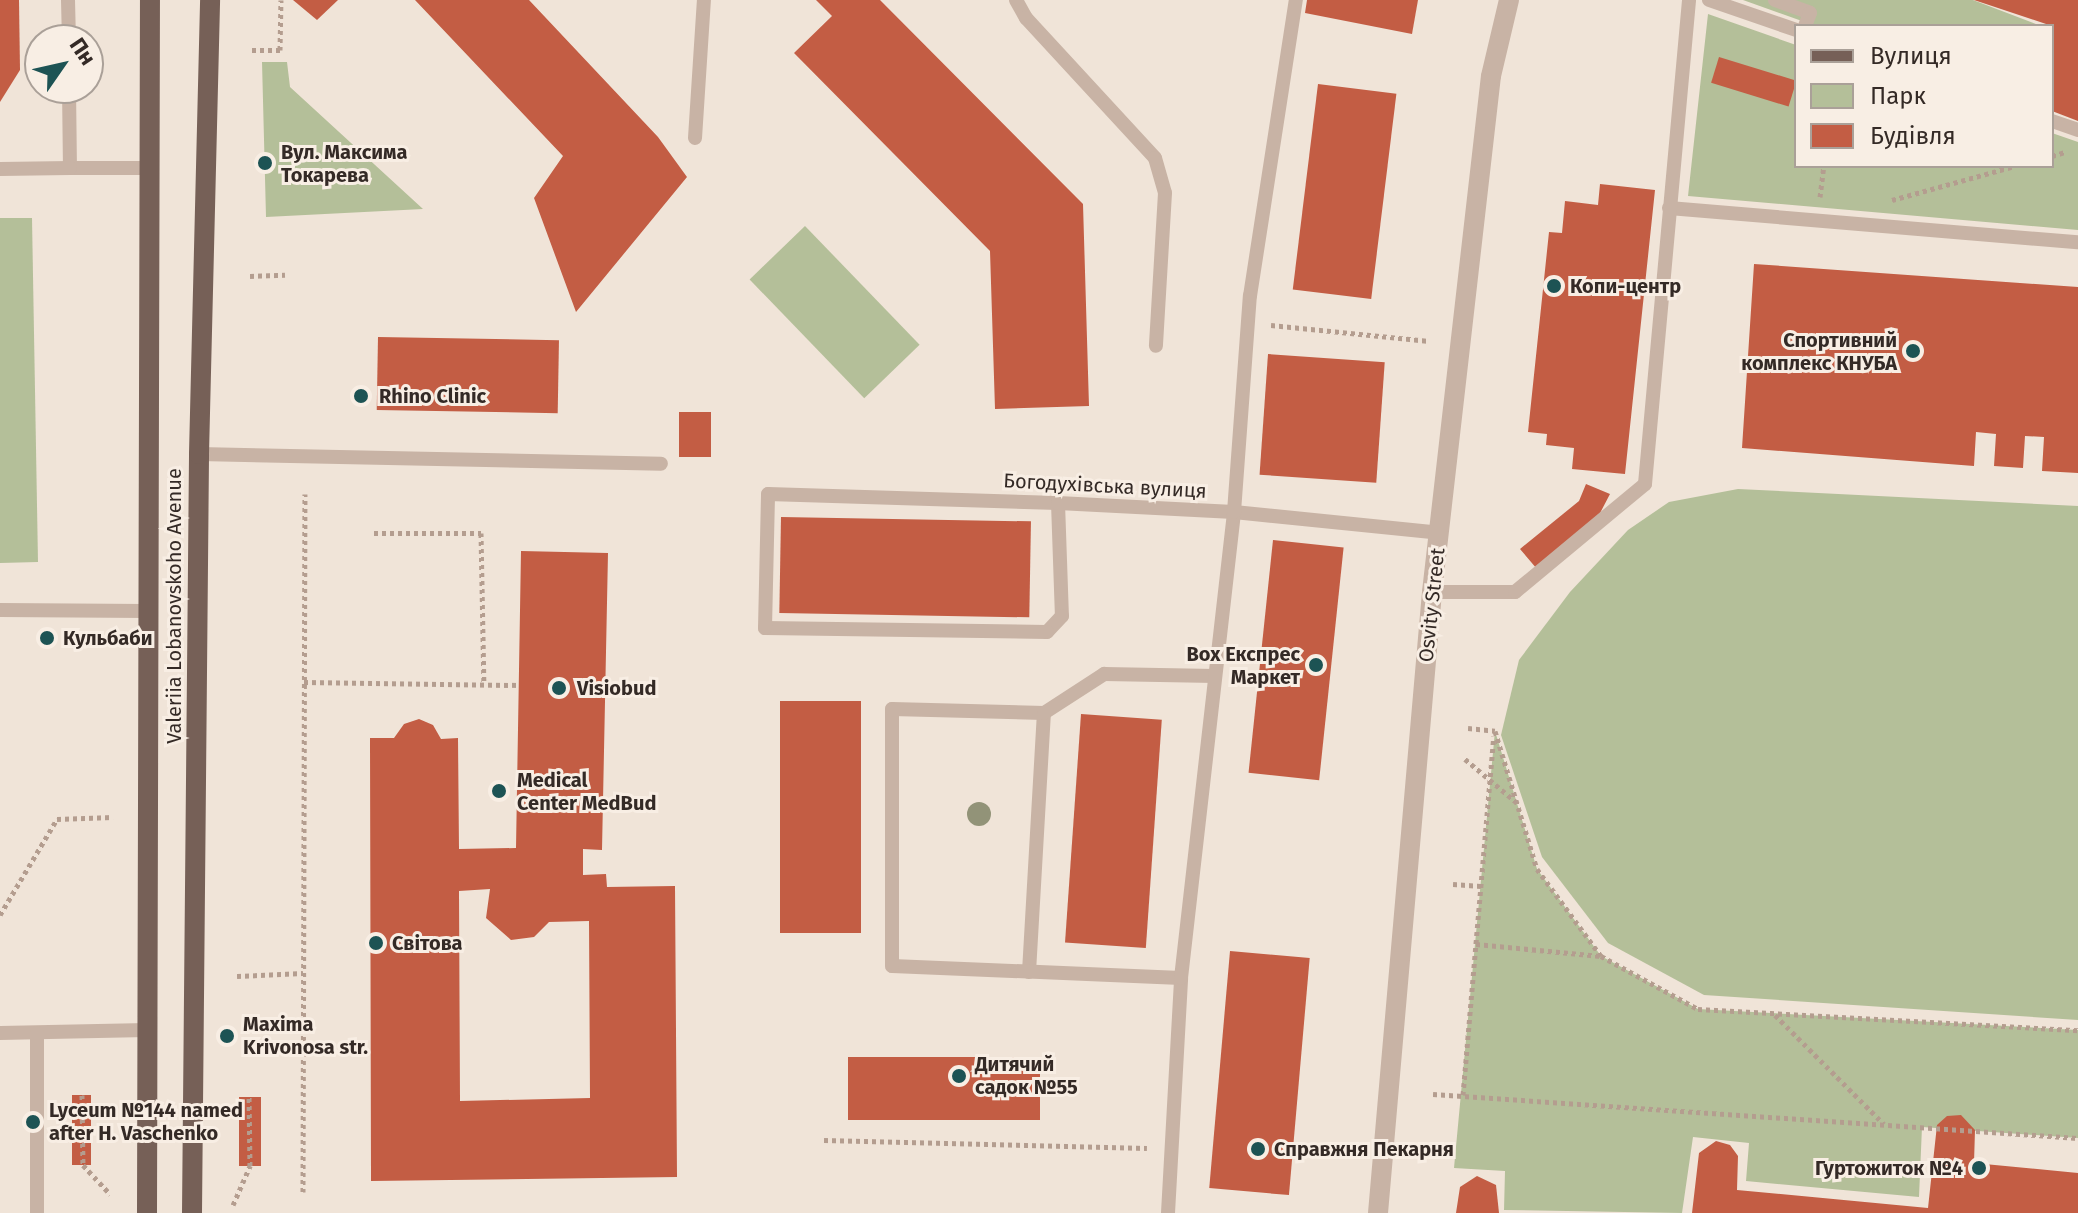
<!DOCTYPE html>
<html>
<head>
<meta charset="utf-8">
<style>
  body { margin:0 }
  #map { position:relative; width:2078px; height:1213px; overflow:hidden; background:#f0e4d8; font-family:"Fira Sans",sans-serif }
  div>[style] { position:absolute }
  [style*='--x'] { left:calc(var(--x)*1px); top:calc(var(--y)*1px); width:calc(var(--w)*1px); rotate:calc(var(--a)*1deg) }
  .green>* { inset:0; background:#b4bf99; transform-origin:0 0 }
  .building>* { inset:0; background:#c35d44; transform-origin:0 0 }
  .path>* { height:5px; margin-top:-2.5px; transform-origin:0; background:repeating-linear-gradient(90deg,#b49d8f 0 4px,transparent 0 8px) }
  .lane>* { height:14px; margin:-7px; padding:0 7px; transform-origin:7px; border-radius:7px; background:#c8b3a5 }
  .street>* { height:20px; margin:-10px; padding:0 10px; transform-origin:10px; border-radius:10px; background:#c8b3a5 }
  .primary>* { height:20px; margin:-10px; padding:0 10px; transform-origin:10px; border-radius:10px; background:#766057 }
  .trees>* { width:24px; height:24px; margin:-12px; border-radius:50%; background:#929378 }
  .dots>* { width:22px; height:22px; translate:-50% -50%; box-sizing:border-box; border:4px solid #f8eee4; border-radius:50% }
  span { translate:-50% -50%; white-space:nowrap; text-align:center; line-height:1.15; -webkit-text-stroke:6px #f8eee4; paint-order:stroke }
  .poi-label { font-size:20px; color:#342a26; font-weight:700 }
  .left { translate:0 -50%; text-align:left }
  .right { translate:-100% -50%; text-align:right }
  .street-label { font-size:20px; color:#342a26 }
  .legend { position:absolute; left:1794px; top:24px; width:260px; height:144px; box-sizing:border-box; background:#f8eee4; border:2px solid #aaa098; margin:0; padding:10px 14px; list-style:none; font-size:24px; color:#342a26 }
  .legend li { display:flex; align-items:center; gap:16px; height:40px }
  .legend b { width:40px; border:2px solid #aaa098 }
  .north { position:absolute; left:24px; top:24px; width:80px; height:80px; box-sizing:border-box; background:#f8eee4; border:2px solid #aaa098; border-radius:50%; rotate:56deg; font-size:22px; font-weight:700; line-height:32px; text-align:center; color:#342a26 }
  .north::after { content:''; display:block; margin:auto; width:28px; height:36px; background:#1d5354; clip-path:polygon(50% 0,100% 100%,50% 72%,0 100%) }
</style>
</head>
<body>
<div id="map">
  <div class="green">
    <div style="clip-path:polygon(1743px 0,1973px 0,2041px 26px,1816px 26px)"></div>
    <div style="clip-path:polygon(1708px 14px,1796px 45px,1796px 166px,2052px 166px,2052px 133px,2078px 142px,2078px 230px,1688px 196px)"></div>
    <div style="clip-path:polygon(262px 62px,287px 62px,290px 87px,423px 209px,266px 217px)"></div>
    <div style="clip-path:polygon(0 218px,32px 218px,38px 562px,0 563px)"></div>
    <div style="left:805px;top:226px;width:165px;height:77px;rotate:46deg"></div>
    <div style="clip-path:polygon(1738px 489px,2078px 506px,2078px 1020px,1704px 995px,1608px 943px,1542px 857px,1501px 735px,1519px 660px,1570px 592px,1628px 530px,1669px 502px)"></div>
    <div style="clip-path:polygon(1495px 731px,1537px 869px,1601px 956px,1698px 1009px,2078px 1030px,2078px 1138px,1922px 1127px,1919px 1197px,1746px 1181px,1749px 1143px,1693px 1137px,1682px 1213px,1504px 1210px,1505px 1171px,1454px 1168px)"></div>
  </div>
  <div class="building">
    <div style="clip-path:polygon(0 0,19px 0,20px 70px,0 102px)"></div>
    <div style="clip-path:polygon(293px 0,338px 0,317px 20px)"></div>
    <div style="clip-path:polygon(415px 0,529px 0,658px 137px,687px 177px,576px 312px,534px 198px,563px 156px)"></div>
    <div style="clip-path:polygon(816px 0,880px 0,1083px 204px,1089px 406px,995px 409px,990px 251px,794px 53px,832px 16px)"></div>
    <div style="clip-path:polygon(1307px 0,1418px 0,1412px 34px,1305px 13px)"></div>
    <div style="clip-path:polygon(1974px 0,2078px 0,2078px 121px,2052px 111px,2052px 26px)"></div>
    <div style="left:1719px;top:57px;width:81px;height:27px;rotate:17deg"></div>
    <div style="left:1318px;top:84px;width:79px;height:207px;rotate:7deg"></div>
    <div style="clip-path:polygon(1600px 184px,1655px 190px,1625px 474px,1572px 469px,1574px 448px,1546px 445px,1547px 434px,1528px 432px,1549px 232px,1562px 233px,1565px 201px,1598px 205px)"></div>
    <div style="clip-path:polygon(1754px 264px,2078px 287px,2078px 473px,2042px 471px,2044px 437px,2025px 436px,2023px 468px,1994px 466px,1996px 434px,1976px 432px,1974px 466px,1742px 448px)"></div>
    <div style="left:378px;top:337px;width:181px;height:73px;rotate:1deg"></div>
    <div style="left:1268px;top:354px;width:117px;height:121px;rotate:4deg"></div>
    <div style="left:679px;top:412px;width:32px;height:45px"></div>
    <div style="clip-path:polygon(1586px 484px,1610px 494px,1598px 517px,1537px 569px,1520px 549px,1579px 501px)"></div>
    <div style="left:781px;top:517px;width:250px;height:96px;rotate:1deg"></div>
    <div style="left:1273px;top:540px;width:71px;height:234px;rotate:6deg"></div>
    <div style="clip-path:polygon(evenodd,521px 551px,608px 553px,602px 850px,583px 849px,583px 875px,606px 874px,607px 887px,675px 886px,677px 1177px,371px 1181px,370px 738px,394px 738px,404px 724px,419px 719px,433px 725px,441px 739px,458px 738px,459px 849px,516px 848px,521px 551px,490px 889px,486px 918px,511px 940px,534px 937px,549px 922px,589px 921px,590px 1098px,460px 1101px,459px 891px,490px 889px)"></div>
    <div style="left:861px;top:701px;width:232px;height:81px;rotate:90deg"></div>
    <div style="left:1081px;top:714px;width:81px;height:229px;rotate:4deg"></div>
    <div style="left:1230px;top:951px;width:80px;height:238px;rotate:5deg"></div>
    <div style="left:848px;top:1057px;width:192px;height:63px"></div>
    <div style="left:72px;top:1095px;width:19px;height:70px"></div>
    <div style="left:239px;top:1097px;width:22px;height:69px"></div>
    <div style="clip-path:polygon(1961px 1115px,1975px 1130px,1974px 1163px,2078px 1173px,2078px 1213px,1692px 1213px,1699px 1153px,1716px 1141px,1730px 1145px,1738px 1156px,1737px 1190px,1928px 1208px,1937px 1125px,1947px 1116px)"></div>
    <div style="clip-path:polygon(1477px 1176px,1496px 1185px,1499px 1213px,1456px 1213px,1460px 1187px)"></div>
  </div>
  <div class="path">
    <div style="--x:252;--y:50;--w:28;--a:0"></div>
    <div style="--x:280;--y:50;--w:50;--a:-88.9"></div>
    <div style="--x:2052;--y:156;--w:14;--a:-17"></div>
    <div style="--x:1820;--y:197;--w:31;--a:-83"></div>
    <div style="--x:1892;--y:200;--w:128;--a:-15.5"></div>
    <div style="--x:250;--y:276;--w:35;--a:-2"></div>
    <div style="--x:1271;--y:325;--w:159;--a:5.8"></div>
    <div style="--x:374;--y:533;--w:107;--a:0"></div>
    <div style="--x:481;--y:533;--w:151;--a:88.9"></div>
    <div style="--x:304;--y:682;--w:215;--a:0.8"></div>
    <div style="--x:1468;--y:728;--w:27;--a:6"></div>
    <div style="--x:1495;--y:731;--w:144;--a:73.1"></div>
    <div style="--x:1537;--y:869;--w:108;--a:53.7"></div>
    <div style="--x:1601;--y:956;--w:111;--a:28.7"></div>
    <div style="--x:1698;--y:1009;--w:381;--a:3.2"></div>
    <div style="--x:1465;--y:759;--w:67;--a:40.1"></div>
    <div style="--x:1453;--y:884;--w:28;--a:4"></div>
    <div style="--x:0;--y:915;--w:112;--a:-59.3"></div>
    <div style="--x:57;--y:819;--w:56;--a:-2"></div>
    <div style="--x:1476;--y:944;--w:125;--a:5.5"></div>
    <div style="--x:237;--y:976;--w:66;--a:-2.6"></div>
    <div style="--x:1775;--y:1015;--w:154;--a:45"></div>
    <div style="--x:1433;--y:1094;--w:646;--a:3.9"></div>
    <div style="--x:82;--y:1095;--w:70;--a:89.2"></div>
    <div style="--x:83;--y:1165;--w:40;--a:47"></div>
    <div style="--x:1463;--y:1095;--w:360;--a:-85.1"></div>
    <div style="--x:824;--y:1140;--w:323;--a:1.4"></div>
    <div style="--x:303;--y:1192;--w:698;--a:-89.84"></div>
    <div style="--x:233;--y:1205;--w:43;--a:-66.4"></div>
    <div style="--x:250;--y:1166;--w:69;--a:-90.8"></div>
  </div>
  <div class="lane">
    <div style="--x:68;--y:0;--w:40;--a:88.6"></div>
    <div style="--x:1016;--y:0;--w:21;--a:61"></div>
    <div style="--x:1026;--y:18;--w:190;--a:47.3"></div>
    <div style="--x:1155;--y:158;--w:36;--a:74"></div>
    <div style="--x:1165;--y:193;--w:153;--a:93.4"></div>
    <div style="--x:1709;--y:0;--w:92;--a:19"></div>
    <div style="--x:1775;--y:0;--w:37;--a:20"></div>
    <div style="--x:1810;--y:13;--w:14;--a:111"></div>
    <div style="--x:69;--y:88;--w:80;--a:89.3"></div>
    <div style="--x:70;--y:168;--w:80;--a:0"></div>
    <div style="--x:2052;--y:121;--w:28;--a:19"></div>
    <div style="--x:695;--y:138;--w:138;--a:-86.3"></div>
    <div style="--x:0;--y:169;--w:70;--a:-0.8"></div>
    <div style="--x:1669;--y:208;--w:410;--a:4.8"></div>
    <div style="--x:199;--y:454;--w:462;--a:1.2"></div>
    <div style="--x:1058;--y:503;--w:113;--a:88"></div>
    <div style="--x:1062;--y:616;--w:22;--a:133"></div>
    <div style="--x:1047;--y:632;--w:282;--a:-179.2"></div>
    <div style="--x:765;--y:628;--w:134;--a:-88.7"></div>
    <div style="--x:768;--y:494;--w:290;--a:1.8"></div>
    <div style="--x:1058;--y:503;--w:176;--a:2.9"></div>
    <div style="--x:1234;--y:512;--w:206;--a:5.8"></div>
    <div style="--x:1432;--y:592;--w:83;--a:0"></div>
    <div style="--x:1515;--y:592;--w:169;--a:-39.7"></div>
    <div style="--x:1645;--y:484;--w:486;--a:-84.8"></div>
    <div style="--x:0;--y:610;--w:146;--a:0.4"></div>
    <div style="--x:1029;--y:972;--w:259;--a:-86.7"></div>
    <div style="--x:1181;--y:978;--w:289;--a:-177.6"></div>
    <div style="--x:892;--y:966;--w:257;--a:-90"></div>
    <div style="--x:892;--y:709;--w:152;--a:1.5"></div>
    <div style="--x:1044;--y:713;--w:72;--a:-33"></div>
    <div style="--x:1104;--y:674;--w:111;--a:1"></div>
    <div style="--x:0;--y:1033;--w:147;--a:-1.2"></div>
    <div style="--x:37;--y:1033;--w:180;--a:90"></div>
    <div style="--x:1168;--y:1213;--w:235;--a:-86.8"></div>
    <div style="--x:1181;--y:978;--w:469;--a:-83.5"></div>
    <div style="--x:1234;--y:512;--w:217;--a:-85.8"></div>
    <div style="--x:1250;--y:296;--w:300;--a:-81.2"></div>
  </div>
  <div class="street">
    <div style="--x:1378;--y:1213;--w:623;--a:-85.03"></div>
    <div style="--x:1432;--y:592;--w:519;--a:-83.48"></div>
    <div style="--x:1491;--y:76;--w:78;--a:-76.7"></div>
  </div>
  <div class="primary">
    <div style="--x:147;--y:1213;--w:1213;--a:-89.86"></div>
    <div style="--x:192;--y:1213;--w:759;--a:-89.47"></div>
    <div style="--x:199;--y:454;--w:454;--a:-88.6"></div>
  </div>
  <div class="trees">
    <div style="left:979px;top:814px"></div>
  </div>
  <div class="dots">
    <div style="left:265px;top:163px;background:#1d5354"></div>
    <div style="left:1554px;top:286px;background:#1d5354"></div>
    <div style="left:1913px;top:351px;background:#1d5354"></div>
    <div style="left:361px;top:396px;background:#1d5354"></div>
    <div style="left:47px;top:638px;background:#1d5354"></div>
    <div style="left:1316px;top:665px;background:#1d5354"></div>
    <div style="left:559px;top:688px;background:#1d5354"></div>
    <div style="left:499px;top:791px;background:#1d5354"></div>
    <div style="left:376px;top:943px;background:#1d5354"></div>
    <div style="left:227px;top:1036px;background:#1d5354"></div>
    <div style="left:959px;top:1076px;background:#1d5354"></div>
    <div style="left:33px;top:1122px;background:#1d5354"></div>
    <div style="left:1258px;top:1149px;background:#1d5354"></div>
    <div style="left:1979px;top:1168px;background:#1d5354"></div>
  </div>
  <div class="poi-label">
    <span class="left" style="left:281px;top:164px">Вул. Максима<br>Токарева</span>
    <span class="left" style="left:1570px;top:286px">Копи-центр</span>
    <span class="right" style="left:1897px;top:352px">Спортивний<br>комплекс КНУБА</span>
    <span class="left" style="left:379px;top:396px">Rhino Clinic</span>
    <span class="left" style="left:63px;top:638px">Кульбаби</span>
    <span class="right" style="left:1300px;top:666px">Box Експрес<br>Маркет</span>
    <span class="left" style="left:577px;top:688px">Visiobud</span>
    <span class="left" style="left:517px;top:792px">Medical<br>Center MedBud</span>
    <span class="left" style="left:392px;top:943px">Світова</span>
    <span class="left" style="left:243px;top:1036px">Maxima<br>Krivonosa str.</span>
    <span class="left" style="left:975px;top:1076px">Дитячий<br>садок №55</span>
    <span class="left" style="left:49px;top:1122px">Lyceum №144 named<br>after H. Vaschenko</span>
    <span class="left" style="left:1274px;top:1149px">Справжня Пекарня</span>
    <span class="right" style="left:1963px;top:1168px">Гуртожиток №4</span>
  </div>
  <div class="street-label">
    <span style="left:1105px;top:486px;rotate:3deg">Богодухівська вулиця</span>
    <span style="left:1432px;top:605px;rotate:-84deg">Osvity Street</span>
    <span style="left:174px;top:606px;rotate:-90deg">Valeriia Lobanovskoho Avenue</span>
  </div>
  <ul class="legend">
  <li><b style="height:10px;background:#766057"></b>Вулиця</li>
  <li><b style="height:22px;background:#b4bf99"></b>Парк</li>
  <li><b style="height:22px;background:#c35d44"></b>Будівля</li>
  </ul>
  <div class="north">Пн</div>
</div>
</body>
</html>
